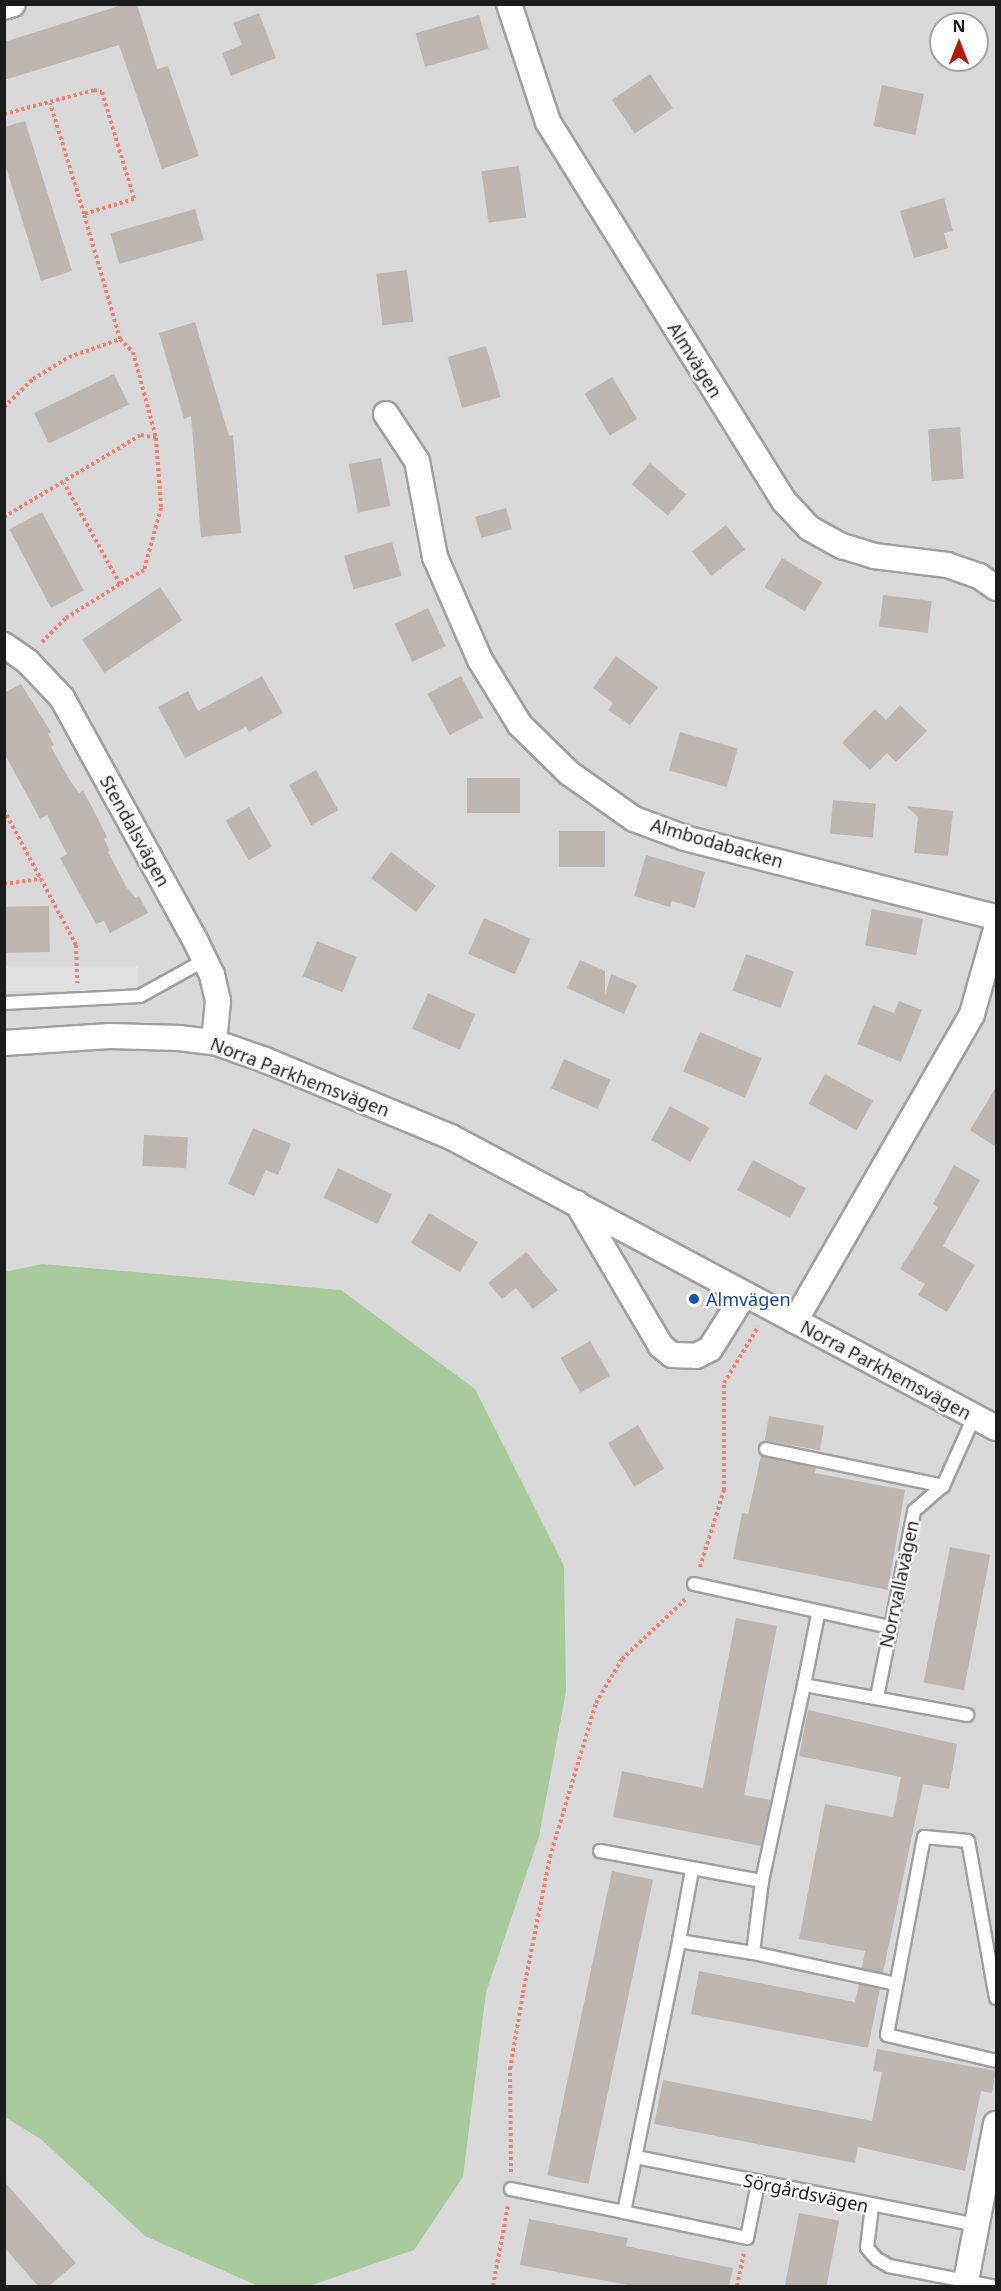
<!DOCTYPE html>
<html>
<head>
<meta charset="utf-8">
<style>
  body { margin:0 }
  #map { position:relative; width:1001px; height:2291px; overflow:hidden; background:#edeae3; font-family:"Noto Sans",sans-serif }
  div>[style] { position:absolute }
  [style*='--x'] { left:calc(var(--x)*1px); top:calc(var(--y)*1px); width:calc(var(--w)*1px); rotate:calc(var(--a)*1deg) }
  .residential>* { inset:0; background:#dad9d9 }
  .forest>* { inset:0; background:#a7c99b }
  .parking>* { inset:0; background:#e0e0e0; transform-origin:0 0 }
  .building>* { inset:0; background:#bdb6b0; transform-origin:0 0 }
  .path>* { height:4px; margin-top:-2px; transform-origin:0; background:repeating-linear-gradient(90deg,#ed8374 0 3px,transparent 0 6px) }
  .roads { filter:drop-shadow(2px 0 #a0a0a0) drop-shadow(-2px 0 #a0a0a0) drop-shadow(0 2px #a0a0a0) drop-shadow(0 -2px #a0a0a0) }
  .service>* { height:12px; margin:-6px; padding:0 6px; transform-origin:6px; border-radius:6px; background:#fff }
  .minor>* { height:24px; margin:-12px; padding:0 12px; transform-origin:12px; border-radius:12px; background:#fff }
  .dots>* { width:16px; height:16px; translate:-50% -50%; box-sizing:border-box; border:3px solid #fff; border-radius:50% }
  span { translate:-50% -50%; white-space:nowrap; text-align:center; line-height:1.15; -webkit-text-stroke:4.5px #fff; paint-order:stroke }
  .street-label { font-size:18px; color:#1c1c1c }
  .transit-label { font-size:18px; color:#164399 }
  .left { translate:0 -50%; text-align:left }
  .frame { position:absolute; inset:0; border:6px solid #1c1c1c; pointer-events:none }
  .north { position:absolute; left:929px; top:12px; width:60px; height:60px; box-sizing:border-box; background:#fff; border:2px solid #a4a4a4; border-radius:50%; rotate:0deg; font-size:16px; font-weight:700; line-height:24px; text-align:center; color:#1c1c1c }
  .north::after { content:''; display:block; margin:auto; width:21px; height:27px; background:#b81511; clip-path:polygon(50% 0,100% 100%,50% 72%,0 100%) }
</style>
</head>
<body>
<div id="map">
  <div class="residential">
    <div style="clip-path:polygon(evenodd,5px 5px,996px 5px,996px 2286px,5px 2286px,5px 5px,941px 24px,977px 24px,977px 60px,941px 60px,941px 24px)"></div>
  </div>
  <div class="forest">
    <div style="clip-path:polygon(42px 1264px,341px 1290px,475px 1389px,564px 1566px,566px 1691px,539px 1837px,486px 1992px,463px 2177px,414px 2250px,309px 2286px,258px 2286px,145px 2236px,42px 2140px,5px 2117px,4px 1272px)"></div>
  </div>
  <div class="parking">
    <div style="left:138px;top:966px;width:25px;height:133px;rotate:90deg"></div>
  </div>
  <div class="building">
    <div style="clip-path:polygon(125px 4px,137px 4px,157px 69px,168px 66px,199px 156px,162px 169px,119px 45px,4px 80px,4px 42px)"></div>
    <div style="clip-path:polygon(259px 13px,276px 58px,231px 76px,222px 53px,242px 45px,233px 23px)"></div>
    <div style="left:479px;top:15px;width:35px;height:66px;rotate:74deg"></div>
    <div style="left:650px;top:74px;width:41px;height:46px;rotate:56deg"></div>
    <div style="left:882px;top:85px;width:43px;height:42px;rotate:12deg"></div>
    <div style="clip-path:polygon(25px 121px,72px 271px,41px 281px,4px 161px,4px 127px)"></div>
    <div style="left:519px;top:166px;width:52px;height:38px;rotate:82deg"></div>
    <div style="clip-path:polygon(944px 198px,953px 231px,944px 233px,948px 248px,914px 258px,900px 211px)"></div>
    <div style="left:195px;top:209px;width:32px;height:88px;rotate:74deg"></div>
    <div style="left:407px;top:270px;width:52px;height:31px;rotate:83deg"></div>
    <div style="clip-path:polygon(195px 322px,229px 436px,233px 435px,241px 533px,201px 537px,191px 416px,184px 419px,159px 333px)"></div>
    <div style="left:486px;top:346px;width:53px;height:40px;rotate:74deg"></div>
    <div style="left:114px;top:374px;width:34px;height:89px;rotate:64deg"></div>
    <div style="left:612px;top:377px;width:49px;height:32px;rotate:59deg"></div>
    <div style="left:960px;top:427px;width:52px;height:32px;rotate:86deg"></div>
    <div style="left:381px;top:458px;width:49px;height:33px;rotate:79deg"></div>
    <div style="left:650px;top:463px;width:48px;height:28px;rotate:41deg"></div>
    <div style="left:506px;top:508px;width:22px;height:32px;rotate:74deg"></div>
    <div style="left:42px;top:512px;width:89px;height:37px;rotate:62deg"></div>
    <div style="left:726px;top:525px;width:31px;height:43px;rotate:52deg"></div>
    <div style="left:392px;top:542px;width:35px;height:50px;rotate:74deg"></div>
    <div style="left:782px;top:558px;width:47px;height:34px;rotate:31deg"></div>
    <div style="left:160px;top:587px;width:40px;height:94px;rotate:56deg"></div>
    <div style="left:883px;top:595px;width:49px;height:32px;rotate:7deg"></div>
    <div style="left:428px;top:608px;width:42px;height:37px;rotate:65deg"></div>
    <div style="clip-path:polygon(616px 656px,658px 687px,630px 725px,608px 710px,613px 703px,593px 688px)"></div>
    <div style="clip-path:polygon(262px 676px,283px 713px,249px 732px,246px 727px,185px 758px,158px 707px,188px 691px,198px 711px)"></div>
    <div style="left:461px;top:676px;width:47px;height:38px;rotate:62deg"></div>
    <div style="clip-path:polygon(21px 684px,51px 732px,48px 734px,54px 745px,51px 747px,71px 782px,79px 793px,83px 791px,92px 807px,107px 837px,104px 839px,110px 851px,108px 852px,127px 888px,136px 898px,139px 896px,148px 913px,110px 933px,104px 921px,96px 924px,60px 858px,67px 854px,47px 815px,40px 819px,4px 753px,4px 693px)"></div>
    <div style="clip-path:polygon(900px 705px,927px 731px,896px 762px,887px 753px,870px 770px,842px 743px,875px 709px,886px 720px)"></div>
    <div style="left:680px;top:732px;width:60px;height:40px;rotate:16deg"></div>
    <div style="left:316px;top:770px;width:46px;height:31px;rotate:61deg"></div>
    <div style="left:467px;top:778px;width:53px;height:35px"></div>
    <div style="left:833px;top:800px;width:43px;height:34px;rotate:5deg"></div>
    <div style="clip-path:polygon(906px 806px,953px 811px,948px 856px,914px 853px,918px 817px)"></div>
    <div style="left:249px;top:807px;width:46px;height:27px;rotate:60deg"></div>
    <div style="left:559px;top:831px;width:46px;height:36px"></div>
    <div style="left:391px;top:852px;width:56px;height:33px;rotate:37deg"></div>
    <div style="clip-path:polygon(646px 855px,705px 872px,695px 908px,672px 901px,670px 907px,634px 896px)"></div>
    <div style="left:49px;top:906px;width:46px;height:45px;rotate:89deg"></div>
    <div style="left:872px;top:909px;width:52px;height:37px;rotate:11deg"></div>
    <div style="left:484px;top:918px;width:51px;height:39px;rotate:24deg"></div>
    <div style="left:317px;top:941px;width:43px;height:38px;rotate:22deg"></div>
    <div style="left:746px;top:954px;width:51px;height:39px;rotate:20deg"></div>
    <div style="clip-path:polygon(580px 960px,605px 971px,605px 995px,611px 974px,637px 985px,624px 1014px,567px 988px)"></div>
    <div style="left:428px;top:993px;width:52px;height:39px;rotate:24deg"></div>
    <div style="clip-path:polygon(899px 1001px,922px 1010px,901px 1062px,857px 1044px,873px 1005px,894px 1013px)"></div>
    <div style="left:700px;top:1032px;width:67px;height:43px;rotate:23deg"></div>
    <div style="left:564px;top:1059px;width:51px;height:32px;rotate:24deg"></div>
    <div style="left:825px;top:1074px;width:55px;height:34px;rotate:29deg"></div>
    <div style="clip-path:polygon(996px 1087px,996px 1147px,970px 1130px)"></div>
    <div style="left:670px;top:1106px;width:45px;height:39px;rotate:29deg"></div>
    <div style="clip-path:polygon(253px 1128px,291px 1144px,278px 1175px,266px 1170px,254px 1196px,228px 1184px)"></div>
    <div style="left:144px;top:1135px;width:44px;height:31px;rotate:3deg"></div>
    <div style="left:753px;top:1160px;width:60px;height:34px;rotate:28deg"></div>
    <div style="clip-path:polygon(954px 1165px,980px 1180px,943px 1246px,975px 1265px,947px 1312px,918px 1295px,925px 1284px,900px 1269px,938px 1207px,933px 1204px)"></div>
    <div style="left:338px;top:1168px;width:60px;height:33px;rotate:26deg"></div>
    <div style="left:429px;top:1213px;width:57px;height:35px;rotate:31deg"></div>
    <div style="clip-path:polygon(526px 1252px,558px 1290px,533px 1309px,516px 1288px,502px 1299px,488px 1283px)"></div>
    <div style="left:590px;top:1341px;width:40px;height:34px;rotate:60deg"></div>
    <div style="left:769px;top:1416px;width:56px;height:25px;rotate:10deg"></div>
    <div style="left:638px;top:1425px;width:51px;height:35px;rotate:59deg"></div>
    <div style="clip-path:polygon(761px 1456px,816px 1468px,815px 1473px,905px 1490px,888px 1590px,733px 1559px,742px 1513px,748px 1514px)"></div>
    <div style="left:950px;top:1547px;width:41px;height:138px;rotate:11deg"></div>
    <div style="clip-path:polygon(736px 1618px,777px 1626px,744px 1795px,771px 1800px,761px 1846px,613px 1817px,622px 1771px,703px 1788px)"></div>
    <div style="clip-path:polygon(808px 1710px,957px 1744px,949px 1789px,923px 1784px,883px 1973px,862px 1968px,865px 1951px,799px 1939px,825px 1804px,893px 1817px,901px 1777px,799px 1756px)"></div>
    <div style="left:612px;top:1871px;width:42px;height:311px;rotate:12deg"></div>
    <div style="clip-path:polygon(699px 1971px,855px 2002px,859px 1984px,880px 1989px,868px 2048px,691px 2014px)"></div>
    <div style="clip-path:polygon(877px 2049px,996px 2071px,992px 2093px,981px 2091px,965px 2171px,858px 2147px,855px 2163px,654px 2124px,663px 2080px,872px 2121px,882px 2072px,873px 2071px)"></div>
    <div style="clip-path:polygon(4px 2181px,76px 2263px,49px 2286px,38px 2286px,4px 2247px)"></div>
    <div style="left:799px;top:2213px;width:41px;height:75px;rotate:11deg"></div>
    <div style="clip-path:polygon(529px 2219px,628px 2238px,626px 2246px,733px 2268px,729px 2286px,633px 2286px,520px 2265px)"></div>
  </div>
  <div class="path">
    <div style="--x:4;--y:114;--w:93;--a:-14.9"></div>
    <div style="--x:94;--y:90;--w:8;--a:14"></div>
    <div style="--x:102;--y:92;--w:112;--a:73.3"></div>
    <div style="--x:134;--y:199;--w:52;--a:163.3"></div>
    <div style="--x:84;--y:214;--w:116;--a:-107"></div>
    <div style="--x:120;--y:339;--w:18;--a:45"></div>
    <div style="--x:133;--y:352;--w:89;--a:75"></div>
    <div style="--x:4;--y:407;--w:40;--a:-44"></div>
    <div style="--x:33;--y:379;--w:42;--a:-31.4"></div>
    <div style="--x:69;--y:357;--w:54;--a:-19.4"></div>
    <div style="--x:120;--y:339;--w:130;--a:-106.1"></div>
    <div style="--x:4;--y:517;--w:160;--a:-30.9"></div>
    <div style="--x:141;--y:435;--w:15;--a:11"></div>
    <div style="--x:156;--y:438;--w:70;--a:85.9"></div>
    <div style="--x:161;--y:508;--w:64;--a:105.3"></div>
    <div style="--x:144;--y:570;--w:28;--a:150"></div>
    <div style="--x:120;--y:584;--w:115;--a:-119"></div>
    <div style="--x:42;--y:642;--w:34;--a:-45"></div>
    <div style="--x:66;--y:618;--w:64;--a:-32.2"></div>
    <div style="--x:4;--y:810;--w:153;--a:61.9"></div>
    <div style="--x:76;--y:945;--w:38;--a:88"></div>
    <div style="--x:4;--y:884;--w:37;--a:-8"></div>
    <div style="--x:700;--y:1567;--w:81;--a:-72.7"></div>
    <div style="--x:724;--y:1490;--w:107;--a:-90"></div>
    <div style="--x:724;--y:1383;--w:66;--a:-58.7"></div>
    <div style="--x:511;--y:2172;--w:103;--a:-90.6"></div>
    <div style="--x:510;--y:2069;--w:77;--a:-80.3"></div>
    <div style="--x:523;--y:1993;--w:139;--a:-78.8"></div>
    <div style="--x:550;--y:1857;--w:161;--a:-73.4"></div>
    <div style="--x:596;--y:1703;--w:51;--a:-59.4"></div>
    <div style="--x:622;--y:1659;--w:88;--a:-43.2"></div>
    <div style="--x:493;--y:2286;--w:81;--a:-79.4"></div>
    <div style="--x:737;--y:2286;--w:33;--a:-78"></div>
  </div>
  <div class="roads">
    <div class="service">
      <div style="--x:4;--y:1003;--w:136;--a:-2.9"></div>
      <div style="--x:140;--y:996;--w:74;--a:-29"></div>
      <div style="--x:766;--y:1449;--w:181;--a:11.8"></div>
      <div style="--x:694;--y:1584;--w:201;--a:12.4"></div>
      <div style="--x:804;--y:1685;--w:72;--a:-78.8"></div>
      <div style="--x:877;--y:1697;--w:190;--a:-78.7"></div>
      <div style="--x:914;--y:1511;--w:38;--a:-41"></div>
      <div style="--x:943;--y:1486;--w:76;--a:-65.8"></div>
      <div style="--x:600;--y:1851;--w:165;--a:10.5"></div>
      <div style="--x:679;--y:1941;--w:72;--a:-79.6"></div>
      <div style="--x:753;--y:1953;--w:146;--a:12.2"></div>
      <div style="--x:996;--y:1998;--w:159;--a:-100.1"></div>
      <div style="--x:968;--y:1841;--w:44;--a:-174.8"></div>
      <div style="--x:924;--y:1837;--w:201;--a:100.6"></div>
      <div style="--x:887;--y:2035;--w:112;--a:13.4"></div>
      <div style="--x:636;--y:2157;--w:348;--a:11.3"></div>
      <div style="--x:758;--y:2183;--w:56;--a:101.3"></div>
      <div style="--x:747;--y:2238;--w:126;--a:-168.1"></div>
      <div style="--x:624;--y:2212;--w:277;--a:-78.5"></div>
      <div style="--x:679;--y:1941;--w:75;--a:9.2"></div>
      <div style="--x:753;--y:1953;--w:73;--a:-82.9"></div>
      <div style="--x:762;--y:1881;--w:200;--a:-77.9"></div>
      <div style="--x:804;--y:1685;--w:166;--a:10.4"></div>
      <div style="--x:511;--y:2189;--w:115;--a:11.5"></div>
      <div style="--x:872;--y:2206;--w:42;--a:96.8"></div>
      <div style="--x:867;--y:2248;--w:15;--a:48"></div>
      <div style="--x:877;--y:2259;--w:14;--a:30"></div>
      <div style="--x:889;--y:2266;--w:105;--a:11"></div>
    </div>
    <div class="minor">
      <div style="--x:509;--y:4;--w:124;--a:71.7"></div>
      <div style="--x:548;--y:122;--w:446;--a:58.1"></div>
      <div style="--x:784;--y:501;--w:37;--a:47"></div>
      <div style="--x:809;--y:528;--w:38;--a:29"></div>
      <div style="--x:842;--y:546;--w:34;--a:17"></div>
      <div style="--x:874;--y:556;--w:74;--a:7"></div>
      <div style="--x:947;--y:565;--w:34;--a:19"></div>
      <div style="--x:979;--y:576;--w:21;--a:35"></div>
      <div style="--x:4;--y:7;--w:9;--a:-18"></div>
      <div style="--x:386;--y:414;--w:56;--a:56.6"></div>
      <div style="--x:417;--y:461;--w:98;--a:79.4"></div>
      <div style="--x:435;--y:557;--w:112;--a:66.4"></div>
      <div style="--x:480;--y:660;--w:76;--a:58.4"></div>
      <div style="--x:520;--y:725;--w:69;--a:44.4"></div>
      <div style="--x:569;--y:773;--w:80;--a:35.3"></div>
      <div style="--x:634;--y:819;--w:54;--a:20.4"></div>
      <div style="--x:685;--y:838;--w:321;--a:14.3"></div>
      <div style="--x:4;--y:645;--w:29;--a:35"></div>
      <div style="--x:28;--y:662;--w:50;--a:46.6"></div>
      <div style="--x:62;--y:698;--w:278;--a:61.2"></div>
      <div style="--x:196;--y:942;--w:37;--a:64"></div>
      <div style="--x:212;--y:975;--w:27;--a:77"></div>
      <div style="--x:218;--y:1001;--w:41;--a:95.6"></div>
      <div style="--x:4;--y:1043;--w:106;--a:-3.8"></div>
      <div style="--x:110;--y:1036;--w:69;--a:1.7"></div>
      <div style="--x:179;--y:1038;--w:35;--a:7"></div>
      <div style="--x:214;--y:1042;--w:54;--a:19.4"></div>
      <div style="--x:265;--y:1060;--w:201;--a:22.5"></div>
      <div style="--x:451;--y:1137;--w:618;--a:28.1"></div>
      <div style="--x:577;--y:1203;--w:166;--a:59.6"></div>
      <div style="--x:661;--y:1346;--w:14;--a:39"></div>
      <div style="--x:672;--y:1355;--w:24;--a:2"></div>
      <div style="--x:696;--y:1356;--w:16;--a:-27"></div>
      <div style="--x:710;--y:1349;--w:64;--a:-57.8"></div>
      <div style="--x:795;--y:1321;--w:354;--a:-60"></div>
      <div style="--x:972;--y:1014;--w:88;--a:-74.2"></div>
      <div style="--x:966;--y:2281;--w:160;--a:-79.2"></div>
    </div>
  </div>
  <div class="dots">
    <div style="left:694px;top:1299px;background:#1a4fb4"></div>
  </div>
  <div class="street-label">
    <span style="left:695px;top:360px;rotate:58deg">Almvägen</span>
    <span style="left:135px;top:831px;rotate:61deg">Stendalsvägen</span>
    <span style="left:717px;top:843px;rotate:16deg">Almbodabacken</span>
    <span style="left:300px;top:1077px;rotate:21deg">Norra Parkhemsvägen</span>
    <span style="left:886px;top:1370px;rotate:28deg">Norra Parkhemsvägen</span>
    <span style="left:899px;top:1584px;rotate:-78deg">Norrvallavägen</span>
    <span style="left:806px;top:2193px;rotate:12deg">Sörgårdsvägen</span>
  </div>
  <div class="transit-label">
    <span class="left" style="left:706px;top:1299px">Almvägen</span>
  </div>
  <div class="frame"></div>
  <div class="north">N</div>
</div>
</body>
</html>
